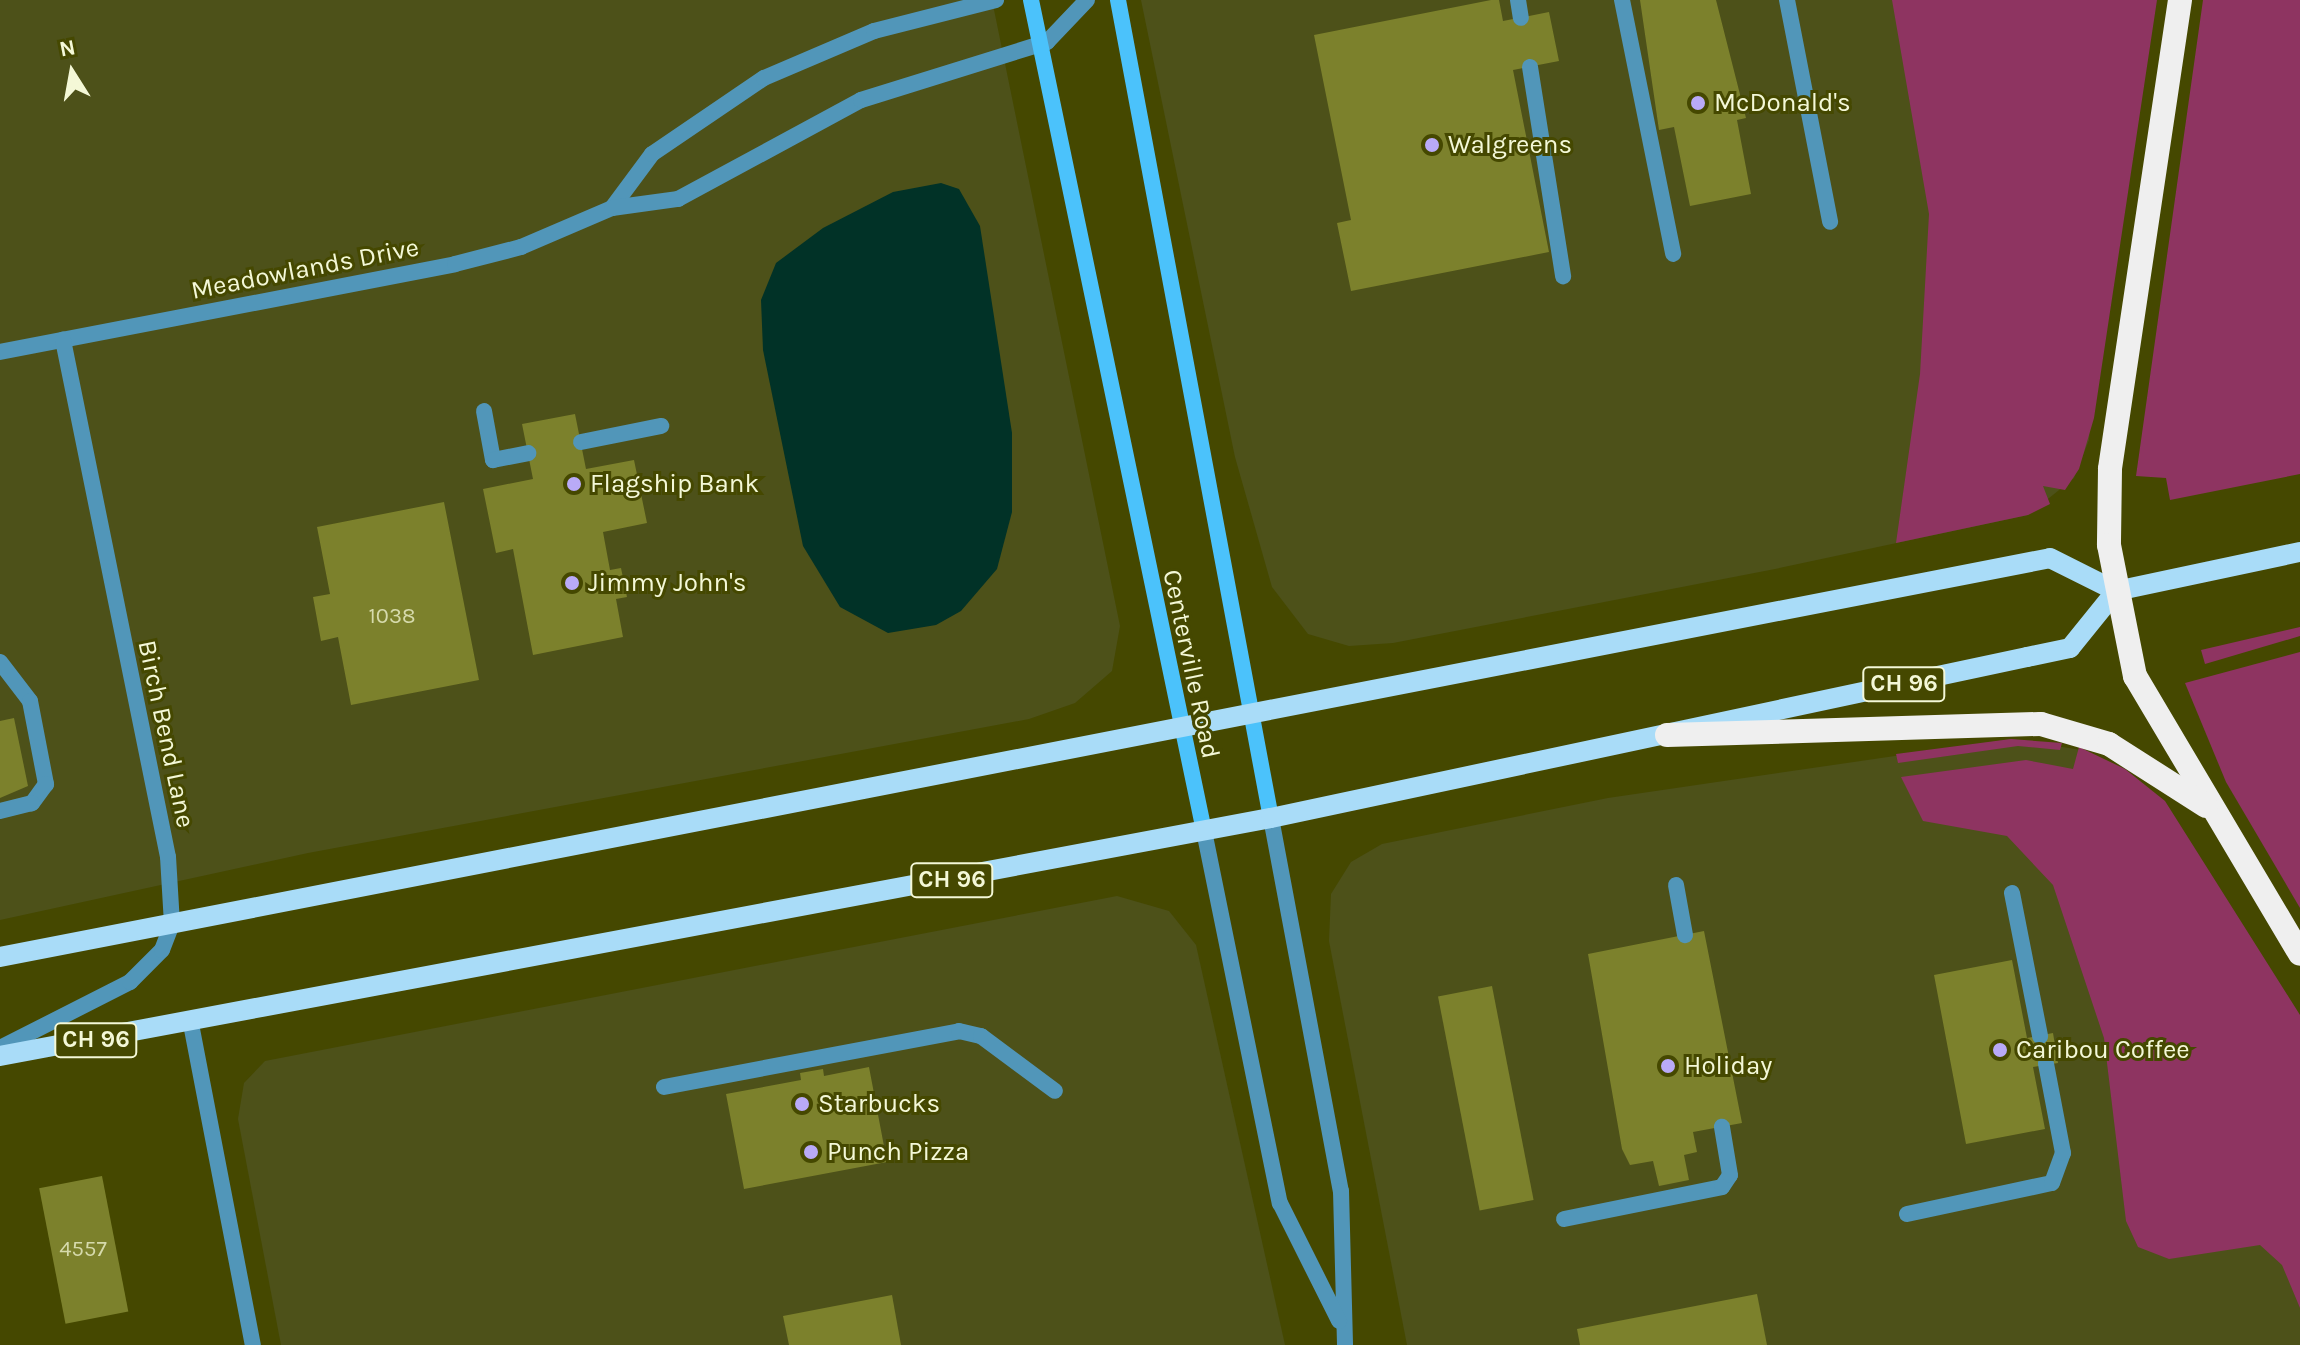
<!DOCTYPE html>
<html>
<head>
<meta charset="utf-8">
<style>
  body { margin:0 }
  #map { position:relative; width:2300px; height:1345px; overflow:hidden; background:#454800; font-family:Karla,sans-serif }
  div>[style] { position:absolute }
  [style*='--x'] { left:calc(var(--x)*1px); top:calc(var(--y)*1px); width:calc(var(--w)*1px); rotate:calc(var(--a)*1deg) }
  .built>* { inset:0; background:#4d5119 }
  .green>* { inset:0; background:#8e3461 }
  .water>* { inset:0; background:#013227 }
  .building>* { inset:0; background:#7c812c; transform-origin:0 0 }
  .service>* { height:16px; margin:-8px; padding:0 8px; transform-origin:8px; border-radius:8px; background:#5196b9 }
  .minor>* { height:16px; margin:-8px; padding:0 8px; transform-origin:8px; border-radius:8px; background:#5196b9 }
  .tertiary>* { height:16px; margin:-8px; padding:0 8px; transform-origin:8px; border-radius:8px; background:#5196b9 }
  .secondary>* { height:16px; margin:-8px; padding:0 8px; transform-origin:8px; border-radius:8px; background:#4bc2fb }
  .primary>* { height:20px; margin:-10px; padding:0 10px; transform-origin:10px; border-radius:10px; background:#a9dcf8 }
  .motorway>* { height:24px; margin:-12px; padding:0 12px; transform-origin:12px; border-radius:12px; background:#efefef }
  .dots>* { width:22px; height:22px; translate:-50% -50%; box-sizing:border-box; border:4px solid #454800; border-radius:50% }
  span { translate:-50% -50%; white-space:nowrap; text-align:center; line-height:1.15; -webkit-text-stroke:6px #454800; paint-order:stroke }
  .number-label { font-size:22px; color:#d6daac }
  .number-label span { -webkit-text-stroke-width:0 }
  .shield-label span { padding:2px 6px; background:#454800; border:2px solid; border-radius:6px; -webkit-text-stroke-width:0 }
  .shield-label { font-size:24px; color:#f4f8d7; font-weight:700 }
  .poi-label { font-size:26px; color:#f4f8d7 }
  .left { translate:0 -50%; text-align:left }
  .street-label { font-size:26px; color:#f4f8d7 }
  .north { position:absolute; left:32px; top:32px; width:80px; height:80px; -webkit-text-stroke:6px #454800; paint-order:stroke; rotate:349deg; font-size:22px; font-weight:700; line-height:32px; text-align:center; color:#f4f8d7 }
  .north::after { content:''; display:block; margin:auto; width:28px; height:36px; background:#f4f8d7; clip-path:polygon(50% 0,100% 100%,50% 72%,0 100%) }
</style>
</head>
<body>
<div id="map">
  <div class="built">
    <div style="clip-path:polygon(0 0,992px 0,1120px 626px,1112px 671px,1075px 703px,1029px 719px,308px 853px,0 920px)"></div>
    <div style="clip-path:polygon(1141px 0,2122px 0,2089px 440px,2074px 478px,2028px 515px,1775px 569px,1393px 643px,1349px 646px,1308px 634px,1272px 587px,1235px 457px)"></div>
    <div style="clip-path:polygon(2011px 739px,2088px 751px,2300px 1179px,2300px 1345px,1407px 1345px,1329px 941px,1331px 894px,1351px 862px,1382px 844px,1608px 798px)"></div>
    <div style="clip-path:polygon(1117px 896px,1169px 911px,1196px 945px,1285px 1345px,281px 1345px,238px 1119px,244px 1083px,265px 1061px)"></div>
  </div>
  <div class="green">
    <div style="clip-path:polygon(1892px 0,2157px 0,2094px 418px,2079px 469px,2065px 490px,2043px 486px,2050px 504px,2028px 515px,1896px 543px,1920px 374px,1929px 214px)"></div>
    <div style="clip-path:polygon(2203px 0,2300px 0,2300px 474px,2170px 500px,2166px 478px,2136px 476px)"></div>
    <div style="clip-path:polygon(2300px 627px,2300px 636px,2205px 664px,2201px 650px)"></div>
    <div style="clip-path:polygon(2300px 652px,2300px 908px,2226px 782px,2185px 683px)"></div>
    <div style="clip-path:polygon(2011px 739px,2062px 743px,2060px 750px,2018px 746px,1898px 763px,1896px 754px)"></div>
    <div style="clip-path:polygon(2079px 747px,2125px 769px,2165px 801px,2300px 1015px,2300px 1308px,2282px 1265px,2260px 1245px,2169px 1259px,2138px 1247px,2126px 1221px,2104px 1038px,2053px 885px,2007px 836px,1923px 821px,1901px 777px,2026px 760px,2073px 769px)"></div>
  </div>
  <div class="water">
    <div style="clip-path:polygon(941px 183px,959px 189px,980px 226px,1012px 433px,1012px 512px,997px 569px,961px 611px,936px 625px,888px 633px,840px 607px,803px 546px,763px 350px,761px 300px,776px 263px,823px 228px,893px 192px)"></div>
  </div>
  <div class="building">
    <div style="clip-path:polygon(1491px 0,1499px 0,1503px 21px,1549px 12px,1559px 61px,1513px 70px,1549px 252px,1351px 291px,1337px 223px,1351px 220px,1314px 35px)"></div>
    <div style="clip-path:polygon(1640px 0,1716px 0,1746px 118px,1737px 120px,1751px 194px,1690px 206px,1674px 127px,1659px 130px)"></div>
    <div style="clip-path:polygon(575px 414px,586px 469px,634px 460px,647px 523px,603px 532px,610px 570px,621px 568px,627px 597px,616px 599px,623px 637px,533px 655px,513px 549px,496px 553px,483px 489px,533px 479px,522px 424px)"></div>
    <div style="clip-path:polygon(444px 502px,479px 680px,351px 705px,338px 637px,321px 641px,313px 597px,330px 594px,317px 527px)"></div>
    <div style="clip-path:polygon(14px 718px,28px 786px,0 798px,0 721px)"></div>
    <div style="clip-path:polygon(1704px 931px,1742px 1123px,1693px 1132px,1697px 1152px,1684px 1155px,1689px 1180px,1659px 1186px,1653px 1161px,1630px 1165px,1622px 1149px,1588px 954px)"></div>
    <div style="clip-path:polygon(2012px 960px,2027px 1038px,2053px 1033px,2058px 1063px,2033px 1067px,2045px 1129px,1966px 1144px,1934px 975px)"></div>
    <div style="left:1492px;top:986px;width:218px;height:55px;rotate:79deg"></div>
    <div style="clip-path:polygon(869px 1067px,887px 1162px,744px 1189px,726px 1094px,801px 1080px,800px 1073px,823px 1069px,824px 1076px)"></div>
    <div style="left:102px;top:1176px;width:138px;height:64px;rotate:79deg"></div>
    <div style="clip-path:polygon(1757px 1294px,1767px 1345px,1580px 1345px,1577px 1329px)"></div>
    <div style="clip-path:polygon(892px 1295px,901px 1345px,789px 1345px,783px 1316px)"></div>
  </div>
  <div class="service">
    <div style="--x:1518;--y:0;--w:18;--a:81"></div>
    <div style="--x:1622;--y:0;--w:259;--a:78.6"></div>
    <div style="--x:1787;--y:0;--w:226;--a:79"></div>
    <div style="--x:1530;--y:67;--w:212;--a:81"></div>
    <div style="--x:484;--y:411;--w:50;--a:79.6"></div>
    <div style="--x:493;--y:460;--w:36;--a:-11"></div>
    <div style="--x:581;--y:442;--w:82;--a:-11.3"></div>
    <div style="--x:0;--y:662;--w:49;--a:52.4"></div>
    <div style="--x:30;--y:701;--w:85;--a:79.1"></div>
    <div style="--x:46;--y:784;--w:24;--a:126"></div>
    <div style="--x:32;--y:803;--w:33;--a:166"></div>
    <div style="--x:1676;--y:885;--w:51;--a:79.8"></div>
    <div style="--x:2012;--y:893;--w:146;--a:78.9"></div>
    <div style="--x:664;--y:1087;--w:300;--a:-10.7"></div>
    <div style="--x:959;--y:1031;--w:23;--a:13"></div>
    <div style="--x:981;--y:1036;--w:92;--a:36.6"></div>
    <div style="--x:1907;--y:1214;--w:148;--a:-12.1"></div>
    <div style="--x:2052;--y:1183;--w:32;--a:-70"></div>
    <div style="--x:2063;--y:1153;--w:91;--a:-100.8"></div>
    <div style="--x:1564;--y:1219;--w:161;--a:-11.4"></div>
    <div style="--x:1722;--y:1187;--w:14;--a:-56"></div>
    <div style="--x:1730;--y:1175;--w:49;--a:-99.5"></div>
  </div>
  <div class="minor">
    <div style="--x:612;--y:208;--w:67;--a:-53.5"></div>
    <div style="--x:652;--y:154;--w:135;--a:-34.2"></div>
    <div style="--x:764;--y:78;--w:120;--a:-23.1"></div>
    <div style="--x:874;--y:31;--w:126;--a:-14.3"></div>
    <div style="--x:0;--y:352;--w:463;--a:-10.9"></div>
    <div style="--x:455;--y:264;--w:68;--a:-14.4"></div>
    <div style="--x:521;--y:247;--w:99;--a:-23.2"></div>
    <div style="--x:612;--y:208;--w:67;--a:-7.8"></div>
    <div style="--x:678;--y:199;--w:208;--a:-28.4"></div>
    <div style="--x:861;--y:100;--w:195;--a:-17.3"></div>
    <div style="--x:1047;--y:42;--w:58;--a:-46.4"></div>
    <div style="--x:191;--y:1024;--w:327;--a:79.1"></div>
    <div style="--x:0;--y:1048;--w:146;--a:-26.9"></div>
    <div style="--x:130;--y:982;--w:45;--a:-45"></div>
    <div style="--x:162;--y:950;--w:28;--a:-69"></div>
    <div style="--x:172;--y:924;--w:67;--a:-93.4"></div>
    <div style="--x:168;--y:857;--w:528;--a:-101.48"></div>
  </div>
  <div class="tertiary">
    <div style="--x:1271;--y:818;--w:380;--a:79.4"></div>
    <div style="--x:1341;--y:1191;--w:154;--a:88.5"></div>
    <div style="--x:1204;--y:831;--w:380;--a:78.5"></div>
    <div style="--x:1280;--y:1203;--w:132;--a:63.4"></div>
  </div>
  <div class="secondary">
    <div style="--x:1031;--y:0;--w:849;--a:78.24"></div>
    <div style="--x:1118;--y:0;--w:832;--a:79.41"></div>
  </div>
  <div class="primary">
    <div style="--x:0;--y:957;--w:2088;--a:-11.01"></div>
    <div style="--x:2050;--y:558;--w:74;--a:26.6"></div>
    <div style="--x:2116;--y:591;--w:188;--a:-12"></div>
    <div style="--x:0;--y:1056;--w:1293;--a:-10.61"></div>
    <div style="--x:1271;--y:818;--w:773;--a:-12.02"></div>
    <div style="--x:2027;--y:657;--w:44;--a:-11.8"></div>
    <div style="--x:2070;--y:648;--w:73;--a:-51.1"></div>
  </div>
  <div class="motorway">
    <div style="--x:2180;--y:0;--w:474;--a:98.5"></div>
    <div style="--x:2110;--y:469;--w:76;--a:90.8"></div>
    <div style="--x:2109;--y:545;--w:134;--a:78.8"></div>
    <div style="--x:2135;--y:676;--w:323;--a:59.3"></div>
    <div style="--x:1667;--y:735;--w:374;--a:-1.7"></div>
    <div style="--x:2041;--y:724;--w:71;--a:16.4"></div>
    <div style="--x:2109;--y:744;--w:115;--a:32.6"></div>
  </div>
  <div class="dots">
    <div style="left:1698px;top:103px;background:#b9aaf7"></div>
    <div style="left:1432px;top:145px;background:#b9aaf7"></div>
    <div style="left:574px;top:484px;background:#b9aaf7"></div>
    <div style="left:572px;top:583px;background:#b9aaf7"></div>
    <div style="left:2000px;top:1050px;background:#b9aaf7"></div>
    <div style="left:1668px;top:1066px;background:#b9aaf7"></div>
    <div style="left:802px;top:1104px;background:#b9aaf7"></div>
    <div style="left:811px;top:1152px;background:#b9aaf7"></div>
  </div>
  <div class="number-label">
    <span style="left:392px;top:617px">1038</span>
    <span style="left:83px;top:1250px">4557</span>
  </div>
  <div class="shield-label">
    <span style="left:1904px;top:684px">CH 96</span>
    <span style="left:952px;top:880px">CH 96</span>
    <span style="left:96px;top:1040px">CH 96</span>
  </div>
  <div class="poi-label">
    <span class="left" style="left:1714px;top:103px">McDonald's</span>
    <span class="left" style="left:1448px;top:145px">Walgreens</span>
    <span class="left" style="left:590px;top:484px">Flagship Bank</span>
    <span class="left" style="left:588px;top:583px">Jimmy John's</span>
    <span class="left" style="left:2016px;top:1050px">Caribou Coffee</span>
    <span class="left" style="left:1684px;top:1066px">Holiday</span>
    <span class="left" style="left:818px;top:1104px">Starbucks</span>
    <span class="left" style="left:827px;top:1152px">Punch Pizza</span>
  </div>
  <div class="street-label">
    <span style="left:305px;top:269px;rotate:-11deg">Meadowlands Drive</span>
    <span style="left:1191px;top:664px;rotate:78deg">Centerville Road</span>
    <span style="left:166px;top:734px;rotate:78deg">Birch Bend Lane</span>
  </div>
  <div class="north">N</div>
</div>
</body>
</html>
